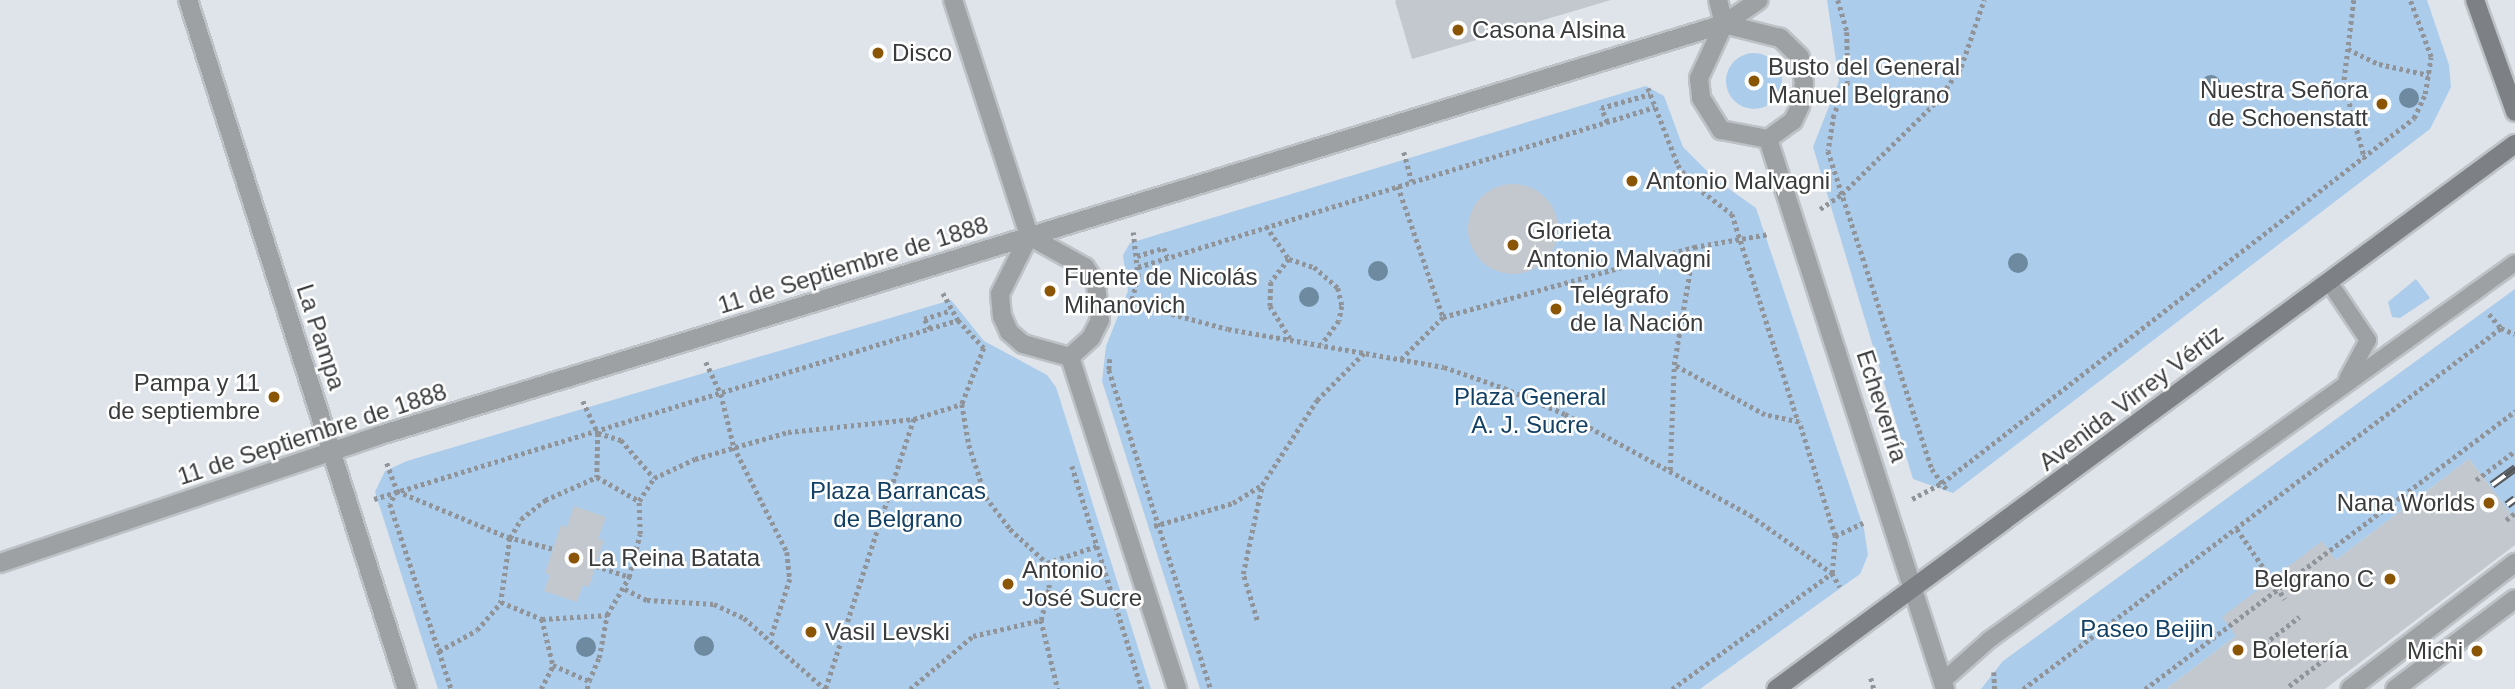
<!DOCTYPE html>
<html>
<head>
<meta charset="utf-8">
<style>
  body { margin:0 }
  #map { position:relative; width:2515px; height:689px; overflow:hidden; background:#dee4e9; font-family:Helvetica,sans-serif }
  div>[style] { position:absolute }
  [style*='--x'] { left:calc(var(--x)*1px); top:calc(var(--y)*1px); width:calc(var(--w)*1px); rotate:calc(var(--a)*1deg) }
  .green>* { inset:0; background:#accceb }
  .round { border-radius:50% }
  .building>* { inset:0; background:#c2c8cd }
  .path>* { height:4.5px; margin-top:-2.25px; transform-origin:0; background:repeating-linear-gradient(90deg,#909498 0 3.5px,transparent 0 7px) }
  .roads { filter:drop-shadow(2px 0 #bdc2c7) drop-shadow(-2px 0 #bdc2c7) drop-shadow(0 2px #bdc2c7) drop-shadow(0 -2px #bdc2c7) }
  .service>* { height:16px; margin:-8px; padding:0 8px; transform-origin:8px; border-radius:8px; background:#9ea1a3 }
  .pedestrian>* { height:18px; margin:-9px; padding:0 9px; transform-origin:9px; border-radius:9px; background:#9ea1a3 }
  .minor>* { height:18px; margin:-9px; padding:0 9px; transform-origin:9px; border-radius:9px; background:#9ea1a3 }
  .secondary>* { height:18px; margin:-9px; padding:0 9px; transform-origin:9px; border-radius:9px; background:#7d8084 }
  .rail>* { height:8px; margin-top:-4px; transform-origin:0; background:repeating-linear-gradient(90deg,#fff 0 16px,#55585a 0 32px); box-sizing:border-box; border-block:2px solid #55585a }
  .trees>* { width:20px; height:20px; margin:-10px; border-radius:50%; background:#6e8aa0 }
  .dots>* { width:19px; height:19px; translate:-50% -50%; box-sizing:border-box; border:4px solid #fff; border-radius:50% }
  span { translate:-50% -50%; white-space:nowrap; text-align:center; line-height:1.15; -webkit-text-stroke:5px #fff; paint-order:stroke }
  .poi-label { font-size:24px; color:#393b3d }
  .left { translate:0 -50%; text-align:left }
  .right { translate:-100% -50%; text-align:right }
  .street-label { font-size:24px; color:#393b3d }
  .park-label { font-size:24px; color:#134065 }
</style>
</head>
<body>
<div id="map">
  <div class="green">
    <div style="clip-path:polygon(1827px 0,2427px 0,2449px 65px,2451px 87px,2430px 129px,1953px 493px,1913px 479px,1813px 147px,1839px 81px)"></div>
    <div class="round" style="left:1726px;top:53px;width:56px;height:56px"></div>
    <div style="clip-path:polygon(1646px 86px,1664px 96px,1683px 147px,1715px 179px,1756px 208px,1864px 529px,1868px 555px,1860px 574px,1700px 689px,1200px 689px,1102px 381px,1106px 346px,1128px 291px,1123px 255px,1130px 243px)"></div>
    <div style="clip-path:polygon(2416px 279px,2430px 298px,2400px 318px,2392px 317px,2388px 302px)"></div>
    <div style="clip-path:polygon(2515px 289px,2515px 519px,2469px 459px,2166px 689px,1981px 689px,2003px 661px)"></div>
    <div style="clip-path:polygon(951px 300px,984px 341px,1047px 375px,1056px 387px,1151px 689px,438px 689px,375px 492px,385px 471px,407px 461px)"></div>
  </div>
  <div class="building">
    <div style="clip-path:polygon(1611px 0,1412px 59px,1395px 1px,1397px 0)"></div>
    <div class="round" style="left:1468px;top:184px;width:90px;height:90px"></div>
    <div style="clip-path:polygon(2469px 459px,2515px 519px,2515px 545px,2325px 689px,2166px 689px,2236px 636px,2222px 617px,2322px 541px,2336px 560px)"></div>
    <div style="clip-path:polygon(574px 506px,606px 517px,598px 539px,604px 540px,589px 587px,583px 585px,577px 602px,544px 591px,550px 575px,545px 573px,561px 525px,567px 527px)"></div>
  </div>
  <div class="path">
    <div style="--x:1838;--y:0;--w:33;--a:74"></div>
    <div style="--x:1847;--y:32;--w:50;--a:88.9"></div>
    <div style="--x:1848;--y:82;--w:36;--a:113"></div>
    <div style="--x:1834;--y:115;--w:36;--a:99"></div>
    <div style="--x:1828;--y:151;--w:335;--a:71.9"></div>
    <div style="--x:1932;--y:469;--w:27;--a:54"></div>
    <div style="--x:2354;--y:0;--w:84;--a:96.9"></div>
    <div style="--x:2344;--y:83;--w:79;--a:74.6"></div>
    <div style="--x:2348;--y:49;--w:34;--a:26"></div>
    <div style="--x:2379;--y:64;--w:51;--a:12.4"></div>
    <div style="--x:1648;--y:88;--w:83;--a:68.7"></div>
    <div style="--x:1678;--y:165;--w:22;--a:54"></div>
    <div style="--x:1691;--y:183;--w:51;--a:37.1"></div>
    <div style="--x:1732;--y:214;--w:217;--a:72.3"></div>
    <div style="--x:1607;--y:122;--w:15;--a:-113"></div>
    <div style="--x:1601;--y:108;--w:51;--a:-15.9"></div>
    <div style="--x:1404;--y:152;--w:30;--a:75"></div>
    <div style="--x:1398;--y:186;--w:139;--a:71"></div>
    <div style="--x:1820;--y:209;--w:27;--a:-34"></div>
    <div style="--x:1842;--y:194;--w:134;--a:-44.4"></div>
    <div style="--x:1938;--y:100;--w:40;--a:-55.1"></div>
    <div style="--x:1961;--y:67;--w:71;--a:-71.1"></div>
    <div style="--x:1266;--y:226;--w:40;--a:55.1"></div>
    <div style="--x:1289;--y:259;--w:26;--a:18"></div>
    <div style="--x:1314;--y:267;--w:32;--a:41"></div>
    <div style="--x:1338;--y:288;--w:18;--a:77"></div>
    <div style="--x:1342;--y:306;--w:15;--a:101"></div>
    <div style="--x:1339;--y:321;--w:29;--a:126"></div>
    <div style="--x:1137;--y:256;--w:28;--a:-17"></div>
    <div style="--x:1164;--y:248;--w:9;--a:69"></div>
    <div style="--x:1289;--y:259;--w:29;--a:128"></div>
    <div style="--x:1271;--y:282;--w:24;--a:92"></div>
    <div style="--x:1270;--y:306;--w:38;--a:58"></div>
    <div style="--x:1138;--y:267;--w:541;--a:-17.2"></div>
    <div style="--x:943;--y:293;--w:31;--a:61"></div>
    <div style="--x:1131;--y:303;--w:100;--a:15"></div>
    <div style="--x:1228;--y:329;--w:219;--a:10"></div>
    <div style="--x:1444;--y:367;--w:64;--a:19.3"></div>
    <div style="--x:1504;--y:388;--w:66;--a:23.1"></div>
    <div style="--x:1565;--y:414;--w:211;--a:28.6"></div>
    <div style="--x:1750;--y:515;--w:100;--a:35.3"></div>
    <div style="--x:1832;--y:573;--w:16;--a:60"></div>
    <div style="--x:1130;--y:306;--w:30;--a:-75"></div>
    <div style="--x:1138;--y:277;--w:45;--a:-96.3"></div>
    <div style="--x:2489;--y:314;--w:18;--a:49"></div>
    <div style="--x:2501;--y:328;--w:15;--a:23"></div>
    <div style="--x:930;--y:329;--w:12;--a:-121"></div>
    <div style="--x:924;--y:319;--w:28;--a:-18"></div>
    <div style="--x:984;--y:348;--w:60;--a:111.4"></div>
    <div style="--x:962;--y:404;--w:42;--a:80.3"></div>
    <div style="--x:969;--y:445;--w:55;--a:71.9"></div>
    <div style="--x:986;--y:497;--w:40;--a:53"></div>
    <div style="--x:1010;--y:529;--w:50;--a:42.6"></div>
    <div style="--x:1047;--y:563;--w:53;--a:-18.8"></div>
    <div style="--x:1110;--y:359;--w:11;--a:95"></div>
    <div style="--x:1109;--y:370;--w:335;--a:72.3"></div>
    <div style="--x:1401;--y:359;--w:59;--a:-45"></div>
    <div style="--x:1443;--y:317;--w:261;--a:-15.6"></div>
    <div style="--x:1694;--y:247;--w:76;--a:-9.8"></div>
    <div style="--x:706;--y:362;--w:35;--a:65"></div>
    <div style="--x:721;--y:394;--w:55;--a:76.2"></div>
    <div style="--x:734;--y:447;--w:118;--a:63.2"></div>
    <div style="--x:787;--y:552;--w:27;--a:84"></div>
    <div style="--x:790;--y:579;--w:62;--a:107.9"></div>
    <div style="--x:583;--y:401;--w:35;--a:65"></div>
    <div style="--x:598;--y:433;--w:44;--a:91.3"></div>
    <div style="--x:597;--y:477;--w:48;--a:29.7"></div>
    <div style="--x:914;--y:419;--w:50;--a:-17.4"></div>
    <div style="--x:598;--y:433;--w:24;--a:17"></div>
    <div style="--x:621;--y:440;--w:50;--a:49"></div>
    <div style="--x:387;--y:463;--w:30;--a:70"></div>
    <div style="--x:397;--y:491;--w:122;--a:22.6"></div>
    <div style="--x:510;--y:538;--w:22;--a:-60"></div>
    <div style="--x:521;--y:519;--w:31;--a:-38"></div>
    <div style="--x:545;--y:500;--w:57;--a:-23.9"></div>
    <div style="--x:1072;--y:466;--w:234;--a:72.6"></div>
    <div style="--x:1670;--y:470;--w:104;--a:-87.8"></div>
    <div style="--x:2476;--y:480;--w:49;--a:-36.6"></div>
    <div style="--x:397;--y:491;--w:15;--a:118"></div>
    <div style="--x:390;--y:504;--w:155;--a:71.6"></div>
    <div style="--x:439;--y:651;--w:43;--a:-28.9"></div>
    <div style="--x:477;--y:630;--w:37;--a:-49"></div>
    <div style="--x:374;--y:499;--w:611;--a:-17.04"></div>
    <div style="--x:958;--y:320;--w:38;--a:47"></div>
    <div style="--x:1912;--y:499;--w:34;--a:-28"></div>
    <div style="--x:1942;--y:483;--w:597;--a:-37.71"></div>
    <div style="--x:2414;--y:118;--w:26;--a:-65"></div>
    <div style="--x:2425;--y:94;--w:37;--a:-81"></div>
    <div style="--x:2431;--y:57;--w:61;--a:-110.2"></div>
    <div style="--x:2506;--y:520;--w:11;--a:-38"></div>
    <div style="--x:1154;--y:526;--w:82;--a:-16.2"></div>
    <div style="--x:1233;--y:503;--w:34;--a:-32"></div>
    <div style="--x:1262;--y:485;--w:101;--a:-57.1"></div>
    <div style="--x:1317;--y:400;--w:68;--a:-45"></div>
    <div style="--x:2237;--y:529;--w:85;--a:55.6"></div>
    <div style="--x:1835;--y:536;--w:31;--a:-25"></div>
    <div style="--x:552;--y:549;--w:43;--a:-165.3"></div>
    <div style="--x:510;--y:538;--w:65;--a:98"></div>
    <div style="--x:501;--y:602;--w:44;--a:22.5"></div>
    <div style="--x:542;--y:619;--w:47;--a:76.6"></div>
    <div style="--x:596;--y:566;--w:35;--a:18"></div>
    <div style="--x:625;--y:589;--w:25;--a:27"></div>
    <div style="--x:647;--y:600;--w:67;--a:3.4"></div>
    <div style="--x:714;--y:604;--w:33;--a:25"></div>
    <div style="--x:744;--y:618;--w:108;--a:41.2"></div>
    <div style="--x:542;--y:619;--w:65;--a:-3.5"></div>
    <div style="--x:1041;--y:620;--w:71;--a:76.2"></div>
    <div style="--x:1257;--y:620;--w:48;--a:-106.9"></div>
    <div style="--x:1243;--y:574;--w:91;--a:-77.9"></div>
    <div style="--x:2259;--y:648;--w:51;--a:-37.8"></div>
    <div style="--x:439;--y:651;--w:40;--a:72"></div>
    <div style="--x:1994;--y:672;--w:17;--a:87"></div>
    <div style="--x:1871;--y:678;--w:11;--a:75"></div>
    <div style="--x:2289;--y:686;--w:51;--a:-37.1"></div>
    <div style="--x:541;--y:689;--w:27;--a:-63"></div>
    <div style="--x:553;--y:665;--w:39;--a:24"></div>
    <div style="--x:589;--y:681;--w:25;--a:-67"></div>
    <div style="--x:599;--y:658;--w:44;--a:-79.5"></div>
    <div style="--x:607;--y:615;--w:44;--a:-59.9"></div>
    <div style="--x:629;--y:577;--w:44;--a:-75.7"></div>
    <div style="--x:640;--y:534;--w:33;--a:-92"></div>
    <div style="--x:639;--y:501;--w:27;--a:-57"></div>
    <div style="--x:654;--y:478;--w:45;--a:-24.9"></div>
    <div style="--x:695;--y:459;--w:97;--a:-16.2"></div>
    <div style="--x:788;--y:432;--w:127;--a:-5.9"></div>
    <div style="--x:914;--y:419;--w:284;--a:108.1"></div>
    <div style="--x:587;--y:689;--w:8;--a:-76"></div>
    <div style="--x:910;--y:689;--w:82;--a:-40.1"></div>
    <div style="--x:973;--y:636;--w:70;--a:-13.2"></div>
    <div style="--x:1041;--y:620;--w:33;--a:-76"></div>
    <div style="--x:1049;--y:588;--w:25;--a:-95"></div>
    <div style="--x:1672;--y:689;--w:198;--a:-35.9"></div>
    <div style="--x:1832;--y:573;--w:37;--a:-85"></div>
    <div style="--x:1835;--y:536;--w:120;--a:-107.5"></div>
    <div style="--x:1799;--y:422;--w:35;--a:-168"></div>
    <div style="--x:1765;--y:415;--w:104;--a:-151.2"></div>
    <div style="--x:1674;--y:365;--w:120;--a:-80.4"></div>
    <div style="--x:2023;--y:689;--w:599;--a:-37.06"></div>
    <div style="--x:2145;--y:689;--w:463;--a:-36.9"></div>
  </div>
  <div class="roads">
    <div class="service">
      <div style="--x:2329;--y:282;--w:70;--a:56.1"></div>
      <div style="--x:2368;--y:340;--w:44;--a:118.3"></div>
      <div style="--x:1943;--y:681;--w:62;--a:-41.7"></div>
      <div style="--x:1989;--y:640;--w:647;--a:-35.63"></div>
    </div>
    <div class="pedestrian">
      <div style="--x:2350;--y:689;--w:208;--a:-37.4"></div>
      <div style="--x:2395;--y:689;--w:150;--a:-36.9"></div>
    </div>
    <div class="minor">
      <div style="--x:188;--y:0;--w:723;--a:72.37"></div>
      <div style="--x:953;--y:0;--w:248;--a:72.1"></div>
      <div style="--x:1029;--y:236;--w:64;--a:29"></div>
      <div style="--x:1085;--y:267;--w:20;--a:57"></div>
      <div style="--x:1096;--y:284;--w:36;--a:84"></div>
      <div style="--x:1100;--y:320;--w:20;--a:117"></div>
      <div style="--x:1091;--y:338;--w:28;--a:138"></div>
      <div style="--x:1718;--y:0;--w:25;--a:76"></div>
      <div style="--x:1724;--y:24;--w:60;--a:114.8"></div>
      <div style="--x:1699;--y:78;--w:20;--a:84"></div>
      <div style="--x:1701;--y:98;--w:38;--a:58"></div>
      <div style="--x:1721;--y:130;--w:48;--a:10.8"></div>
      <div style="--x:1768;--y:139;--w:31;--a:-36"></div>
      <div style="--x:1793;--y:121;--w:17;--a:-65"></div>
      <div style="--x:1800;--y:106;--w:23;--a:-80"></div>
      <div style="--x:1804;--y:83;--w:26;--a:-99"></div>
      <div style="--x:1800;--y:57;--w:28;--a:-136"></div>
      <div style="--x:1780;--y:38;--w:58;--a:-166"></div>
      <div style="--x:1768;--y:139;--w:578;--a:72.16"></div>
      <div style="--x:1029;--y:236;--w:65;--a:116.6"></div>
      <div style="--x:1000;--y:294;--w:22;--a:85"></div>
      <div style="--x:1002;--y:316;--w:17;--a:66"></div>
      <div style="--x:1009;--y:332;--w:18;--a:41"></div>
      <div style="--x:1023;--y:344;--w:49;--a:15.5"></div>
      <div style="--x:1070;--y:357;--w:349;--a:72.1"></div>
      <div style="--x:0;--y:563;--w:398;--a:-18.6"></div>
      <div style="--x:377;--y:436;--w:1409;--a:-17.01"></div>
      <div style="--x:1724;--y:24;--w:42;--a:-34.4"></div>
    </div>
    <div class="secondary">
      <div style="--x:2475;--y:0;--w:119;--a:70.3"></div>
      <div style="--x:1776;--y:689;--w:918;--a:-36.41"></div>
    </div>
  </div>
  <div class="rail">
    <div style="--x:2492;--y:485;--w:29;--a:-36"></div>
    <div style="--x:2507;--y:505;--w:10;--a:-37"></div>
  </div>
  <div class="trees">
    <div style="left:2211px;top:85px"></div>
    <div style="left:2409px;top:98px"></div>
    <div style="left:2018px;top:263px"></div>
    <div style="left:1378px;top:271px"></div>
    <div style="left:1309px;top:297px"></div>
    <div style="left:704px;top:646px"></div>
    <div style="left:586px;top:647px"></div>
  </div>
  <div class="dots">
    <div style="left:1458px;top:30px;background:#8b5506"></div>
    <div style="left:878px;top:53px;background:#8b5506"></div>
    <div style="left:1754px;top:81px;background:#8b5506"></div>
    <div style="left:2382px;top:104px;background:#8b5506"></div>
    <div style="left:1632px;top:181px;background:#8b5506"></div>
    <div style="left:1513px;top:245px;background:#8b5506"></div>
    <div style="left:1050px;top:291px;background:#8b5506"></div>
    <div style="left:1556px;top:309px;background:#8b5506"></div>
    <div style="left:274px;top:397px;background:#8b5506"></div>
    <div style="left:2489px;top:503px;background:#8b5506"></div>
    <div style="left:574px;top:558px;background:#8b5506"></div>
    <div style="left:2390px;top:579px;background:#8b5506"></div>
    <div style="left:1008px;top:584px;background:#8b5506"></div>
    <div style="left:811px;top:632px;background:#8b5506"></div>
    <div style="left:2238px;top:650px;background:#8b5506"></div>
    <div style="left:2477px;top:651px;background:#8b5506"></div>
  </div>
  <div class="poi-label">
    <span class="left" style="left:1472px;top:30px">Casona Alsina</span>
    <span class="left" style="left:892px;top:53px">Disco</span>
    <span class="left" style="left:1768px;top:81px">Busto del General<br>Manuel Belgrano</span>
    <span class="right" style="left:2368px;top:104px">Nuestra Señora<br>de Schoenstatt</span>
    <span class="left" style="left:1646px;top:181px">Antonio Malvagni</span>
    <span class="left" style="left:1527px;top:245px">Glorieta<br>Antonio Malvagni</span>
    <span class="left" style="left:1064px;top:291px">Fuente de Nicolás<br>Mihanovich</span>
    <span class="left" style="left:1570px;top:309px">Telégrafo<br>de la Nación</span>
    <span class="right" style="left:260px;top:397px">Pampa y 11<br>de septiembre</span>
    <span class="right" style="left:2475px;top:503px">Nana Worlds</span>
    <span class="left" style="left:588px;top:558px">La Reina Batata</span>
    <span class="left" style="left:1022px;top:584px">Antonio<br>José Sucre</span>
    <span class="right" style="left:2374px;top:579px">Belgrano C</span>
    <span class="left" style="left:825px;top:632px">Vasil Levski</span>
    <span class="left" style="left:2252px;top:650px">Boletería</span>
    <span class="right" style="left:2463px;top:651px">Michi</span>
  </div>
  <div class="street-label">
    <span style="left:853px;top:265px;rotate:-17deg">11 de Septiembre de 1888</span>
    <span style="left:321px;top:337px;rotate:72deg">La Pampa</span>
    <span style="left:2131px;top:398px;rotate:-37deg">Avenida Virrey Vértiz</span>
    <span style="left:1882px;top:406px;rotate:72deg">Echeverría</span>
    <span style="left:312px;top:434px;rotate:-18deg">11 de Septiembre de 1888</span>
  </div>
  <div class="park-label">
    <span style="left:1530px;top:411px">Plaza General<br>A. J. Sucre</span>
    <span style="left:898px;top:505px">Plaza Barrancas<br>de Belgrano</span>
    <span style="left:2147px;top:629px">Paseo Beijin</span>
  </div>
</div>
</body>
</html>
